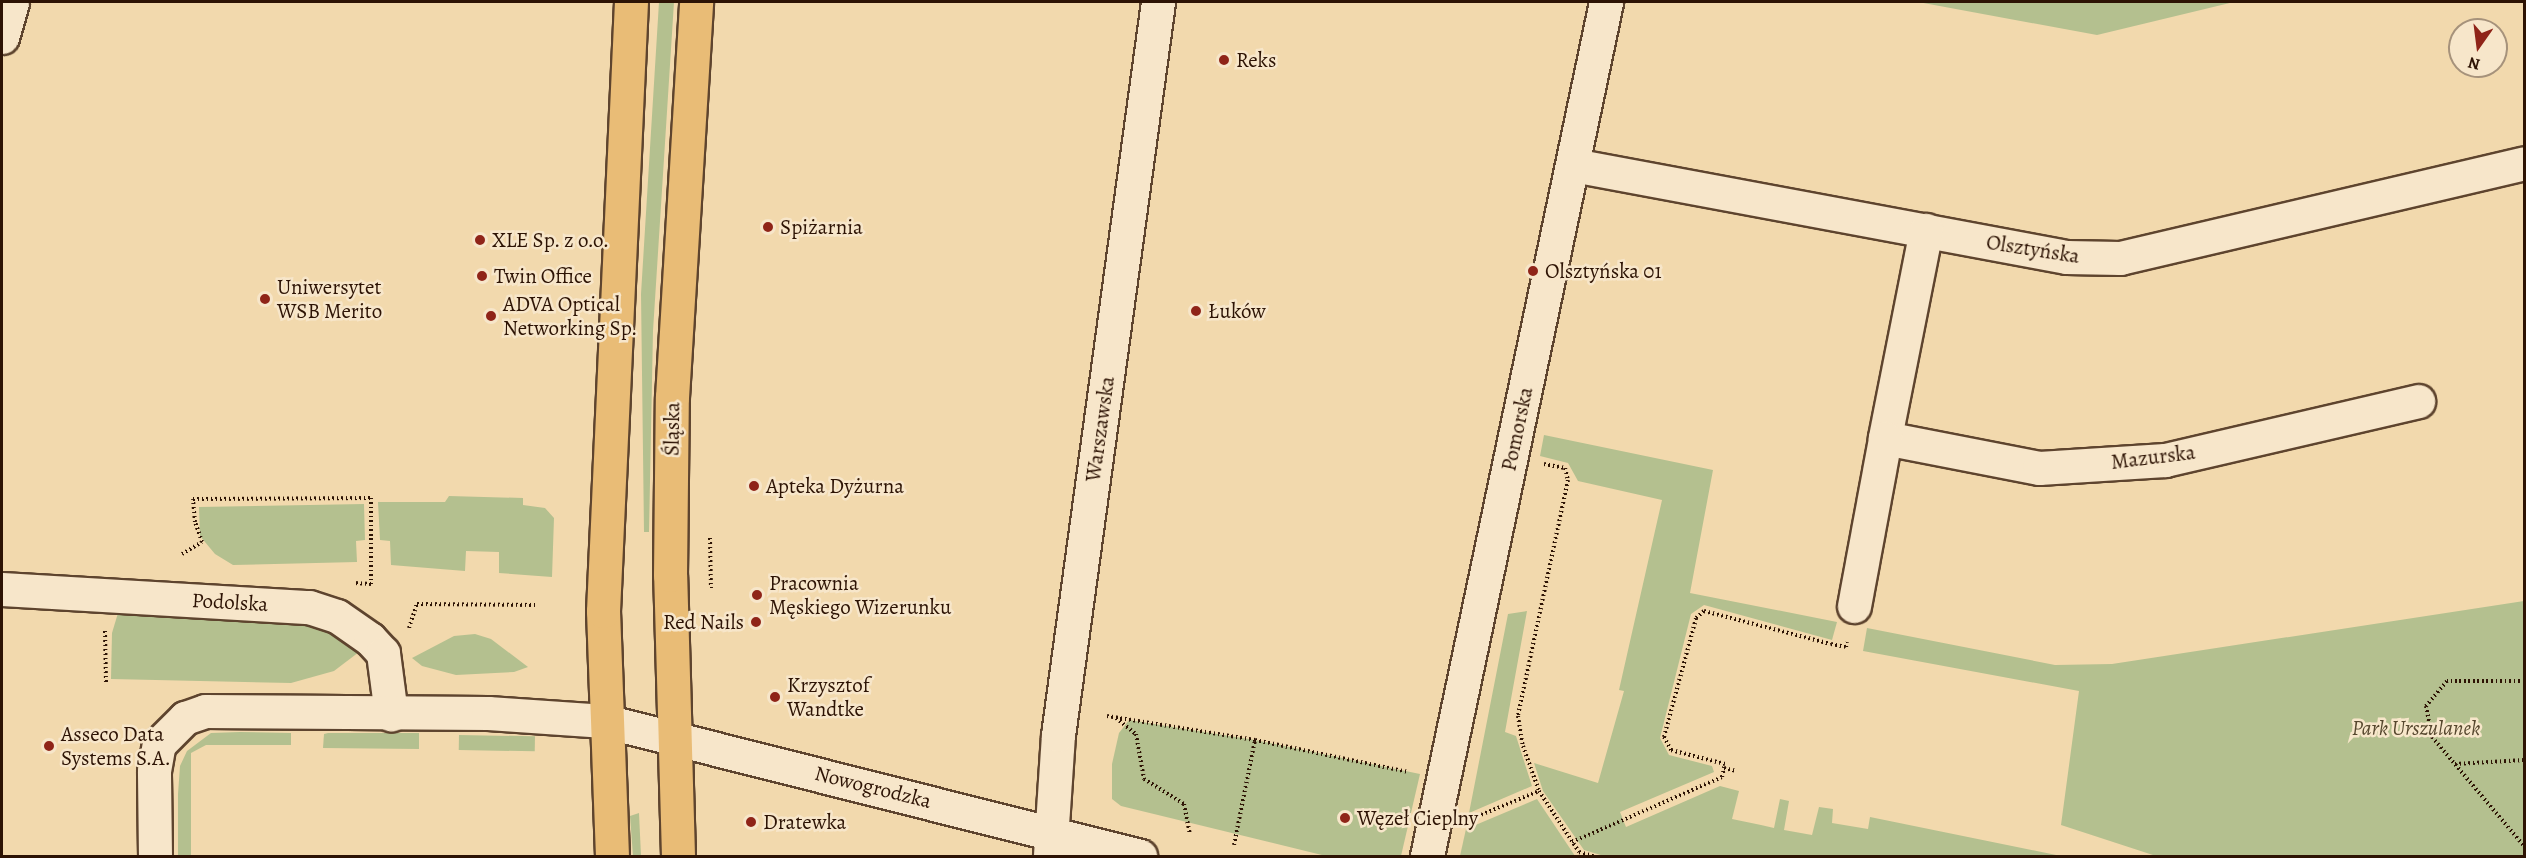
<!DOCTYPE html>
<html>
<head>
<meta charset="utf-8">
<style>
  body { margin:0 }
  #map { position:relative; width:2526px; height:858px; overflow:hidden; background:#f2d9ad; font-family:Alegreya,serif }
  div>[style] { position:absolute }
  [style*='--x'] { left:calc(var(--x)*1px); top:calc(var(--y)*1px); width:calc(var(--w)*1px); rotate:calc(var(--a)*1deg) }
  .green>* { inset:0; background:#b4c08f; transform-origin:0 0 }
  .path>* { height:4px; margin-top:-2px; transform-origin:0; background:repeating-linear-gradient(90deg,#2d1304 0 1.5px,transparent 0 4.5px) }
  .roads { filter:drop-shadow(2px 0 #5e442e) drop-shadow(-2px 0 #5e442e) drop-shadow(0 2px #5e442e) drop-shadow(0 -2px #5e442e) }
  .minor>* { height:33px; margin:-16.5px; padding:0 16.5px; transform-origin:16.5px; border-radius:16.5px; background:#f7e6ca }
  .major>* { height:33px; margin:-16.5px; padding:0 16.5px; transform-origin:16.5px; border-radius:16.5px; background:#e9bc76 }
  .dots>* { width:16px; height:16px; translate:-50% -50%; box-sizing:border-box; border:3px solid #f7e6ca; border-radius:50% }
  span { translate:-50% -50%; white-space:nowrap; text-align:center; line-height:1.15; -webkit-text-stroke:5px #f7e6ca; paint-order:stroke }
  .poi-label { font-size:21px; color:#2d1304 }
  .left { translate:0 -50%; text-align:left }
  .right { translate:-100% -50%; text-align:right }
  .street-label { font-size:21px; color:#2d1304 }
  .park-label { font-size:21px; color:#56472e; font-style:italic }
  .frame { position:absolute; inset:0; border:3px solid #2d1304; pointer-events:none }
  .north { position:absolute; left:2448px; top:18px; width:60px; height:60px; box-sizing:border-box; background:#f7e6ca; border:2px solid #a6927b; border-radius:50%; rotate:194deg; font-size:16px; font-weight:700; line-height:24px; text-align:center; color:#2d1304 }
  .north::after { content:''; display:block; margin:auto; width:21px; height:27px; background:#8f2418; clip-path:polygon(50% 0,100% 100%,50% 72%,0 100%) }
</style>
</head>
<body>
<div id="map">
  <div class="green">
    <div style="clip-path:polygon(659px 2px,674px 2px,653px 331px,649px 532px,644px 532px,641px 294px)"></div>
    <div style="clip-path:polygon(1918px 2px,2234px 2px,2097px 35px)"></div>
    <div style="clip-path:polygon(1544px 435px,1713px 470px,1690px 593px,1837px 622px,1832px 640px,1704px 605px,1691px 614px,1660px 738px,1669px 755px,1712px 766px,1714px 772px,1620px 812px,1626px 827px,1720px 786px,1739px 791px,1732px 819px,1761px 825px,1774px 828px,1780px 799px,1789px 801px,1784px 830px,1812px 835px,1819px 807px,1833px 809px,1832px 823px,1868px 829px,1870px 817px,2061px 856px,1604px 856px,1584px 850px,1543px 791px,1534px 763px,1598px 783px,1624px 691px,1619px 690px,1662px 500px,1578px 481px,1568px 463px,1540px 456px)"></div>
    <div style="clip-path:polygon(449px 496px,523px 498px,523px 505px,545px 508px,554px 518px,552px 577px,499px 573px,499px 552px,466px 551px,465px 571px,391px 565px,390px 541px,380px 540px,378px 502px,445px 502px)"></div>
    <div style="clip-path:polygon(364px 504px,365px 540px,356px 541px,357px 562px,233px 565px,215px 554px,200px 536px,199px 507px)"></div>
    <div style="clip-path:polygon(2524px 601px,2524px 856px,2156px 856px,2061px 825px,2079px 691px,1863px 651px,1867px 628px,2055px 665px,2112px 664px)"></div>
    <div style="clip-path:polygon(1527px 611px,1505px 732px,1516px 736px,1532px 786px,1469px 813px,1508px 614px)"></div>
    <div style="clip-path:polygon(118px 613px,324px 624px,359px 652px,334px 671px,291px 683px,111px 679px,112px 633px)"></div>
    <div style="clip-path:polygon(475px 634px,491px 639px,528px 667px,514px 672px,456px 675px,422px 666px,412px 658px,454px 636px)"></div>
    <div style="clip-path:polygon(1129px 720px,1255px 740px,1420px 774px,1401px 856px,1326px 856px,1121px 806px,1112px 799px,1112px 764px,1119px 733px)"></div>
    <div style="clip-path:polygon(240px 732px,291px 733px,291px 745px,206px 745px,191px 753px,191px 856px,178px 856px,178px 794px,180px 766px,187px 751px,211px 733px)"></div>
    <div style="clip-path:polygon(328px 733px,419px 733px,419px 749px,323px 748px,324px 734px)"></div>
    <div style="left:459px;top:735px;width:76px;height:15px;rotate:1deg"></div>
    <div style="clip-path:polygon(1537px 799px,1575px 856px,1460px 856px,1466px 829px)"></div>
    <div style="clip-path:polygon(639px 813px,641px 856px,633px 856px,630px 816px)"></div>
  </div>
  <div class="path">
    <div style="--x:1544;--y:464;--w:21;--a:11"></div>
    <div style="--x:1565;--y:468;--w:12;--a:76"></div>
    <div style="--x:1568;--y:480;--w:241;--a:102"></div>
    <div style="--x:1518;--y:716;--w:30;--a:81"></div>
    <div style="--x:1523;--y:746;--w:48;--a:70.4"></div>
    <div style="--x:1539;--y:791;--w:73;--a:56.7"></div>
    <div style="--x:1579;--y:852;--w:15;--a:16"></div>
    <div style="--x:710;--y:538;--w:50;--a:88.9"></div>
    <div style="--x:182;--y:554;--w:23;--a:-31"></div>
    <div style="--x:202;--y:542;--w:21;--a:-109"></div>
    <div style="--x:195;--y:522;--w:23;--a:-95"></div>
    <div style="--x:193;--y:499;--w:178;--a:-0.3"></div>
    <div style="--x:371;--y:498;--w:86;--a:90"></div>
    <div style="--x:371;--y:584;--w:17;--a:-177"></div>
    <div style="--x:409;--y:628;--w:25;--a:-72"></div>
    <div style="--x:417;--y:604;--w:118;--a:0.5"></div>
    <div style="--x:105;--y:631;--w:54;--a:88.9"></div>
    <div style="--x:2524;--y:681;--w:77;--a:180"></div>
    <div style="--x:2447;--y:681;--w:33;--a:130"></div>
    <div style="--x:2426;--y:706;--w:32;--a:79"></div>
    <div style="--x:2432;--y:737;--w:143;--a:49.8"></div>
    <div style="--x:1107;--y:716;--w:150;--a:9.2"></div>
    <div style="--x:1255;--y:740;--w:156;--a:11.8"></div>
    <div style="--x:1116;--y:718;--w:26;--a:39"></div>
    <div style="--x:1136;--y:734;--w:46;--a:79.9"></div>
    <div style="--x:1144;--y:779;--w:47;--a:32"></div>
    <div style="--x:1184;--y:804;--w:31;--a:79"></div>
    <div style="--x:2455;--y:764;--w:69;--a:-3.3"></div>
    <div style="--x:1724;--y:768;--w:12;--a:14"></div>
    <div style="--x:1473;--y:818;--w:71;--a:-22.2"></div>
    <div style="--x:1572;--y:842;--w:163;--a:-23.4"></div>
    <div style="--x:1722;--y:777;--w:13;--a:-77"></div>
    <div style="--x:1725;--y:764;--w:56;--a:-165.5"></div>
    <div style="--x:1671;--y:750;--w:15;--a:-118"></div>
    <div style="--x:1664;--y:737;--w:123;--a:-74.9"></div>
    <div style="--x:1696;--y:618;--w:11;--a:-41"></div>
    <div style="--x:1704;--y:611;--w:131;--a:14.6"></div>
    <div style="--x:1831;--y:644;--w:15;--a:11"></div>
    <div style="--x:1846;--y:647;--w:5;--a:-79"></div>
    <div style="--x:1234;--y:845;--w:107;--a:-78.7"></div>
  </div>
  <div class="roads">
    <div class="minor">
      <div style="--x:2;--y:37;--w:36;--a:-74"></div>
      <div style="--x:1573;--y:165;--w:502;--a:10.57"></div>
      <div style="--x:2066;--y:257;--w:54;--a:1.1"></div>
      <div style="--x:2120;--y:258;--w:415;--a:-13.2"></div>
      <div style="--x:1926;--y:230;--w:212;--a:101.2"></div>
      <div style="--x:1885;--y:438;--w:157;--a:11"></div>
      <div style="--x:2039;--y:468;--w:126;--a:-3.6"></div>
      <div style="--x:2165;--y:460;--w:260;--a:-13.1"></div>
      <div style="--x:2;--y:589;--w:308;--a:3.4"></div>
      <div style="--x:309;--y:607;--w:29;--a:18"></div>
      <div style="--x:337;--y:616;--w:40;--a:34.9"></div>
      <div style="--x:370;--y:639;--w:19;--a:47"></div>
      <div style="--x:383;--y:653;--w:62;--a:82.5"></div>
      <div style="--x:1854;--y:606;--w:171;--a:-79.5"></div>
      <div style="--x:1050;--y:855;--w:120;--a:-86.2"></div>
      <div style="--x:1058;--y:735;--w:740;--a:-82.23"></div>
      <div style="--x:155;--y:856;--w:85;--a:-90.7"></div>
      <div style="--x:154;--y:771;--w:27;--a:-80"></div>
      <div style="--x:159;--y:744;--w:37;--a:-45"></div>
      <div style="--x:185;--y:718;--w:21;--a:-19"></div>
      <div style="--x:205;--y:711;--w:283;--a:0.4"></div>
      <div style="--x:488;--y:713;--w:117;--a:3.9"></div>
      <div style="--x:605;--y:721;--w:552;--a:14.16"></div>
      <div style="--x:1427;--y:856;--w:873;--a:-78.16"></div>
    </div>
    <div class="major">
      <div style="--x:612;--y:856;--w:245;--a:-92.1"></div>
      <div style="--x:603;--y:611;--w:610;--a:-87.37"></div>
      <div style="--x:678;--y:856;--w:281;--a:-91.6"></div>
      <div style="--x:670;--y:575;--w:178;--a:-89.4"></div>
      <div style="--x:672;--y:397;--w:396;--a:-86.5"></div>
    </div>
  </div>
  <div class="dots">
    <div style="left:1224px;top:60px;background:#8f2418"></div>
    <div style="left:768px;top:227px;background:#8f2418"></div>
    <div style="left:480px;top:240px;background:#8f2418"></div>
    <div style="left:1533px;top:271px;background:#8f2418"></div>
    <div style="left:482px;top:276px;background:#8f2418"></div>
    <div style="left:265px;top:299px;background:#8f2418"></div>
    <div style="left:1196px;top:311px;background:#8f2418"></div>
    <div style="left:491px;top:316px;background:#8f2418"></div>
    <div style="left:754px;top:486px;background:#8f2418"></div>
    <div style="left:757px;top:595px;background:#8f2418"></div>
    <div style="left:756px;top:622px;background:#8f2418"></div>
    <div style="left:775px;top:697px;background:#8f2418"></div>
    <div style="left:49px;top:746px;background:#8f2418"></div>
    <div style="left:1345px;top:818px;background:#8f2418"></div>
    <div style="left:751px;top:822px;background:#8f2418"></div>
  </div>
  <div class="poi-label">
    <span class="left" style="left:1236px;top:60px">Reks</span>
    <span class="left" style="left:780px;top:227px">Spiżarnia</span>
    <span class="left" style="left:492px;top:240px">XLE Sp. z o.o.</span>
    <span class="left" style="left:1545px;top:271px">Olsztyńska 01</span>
    <span class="left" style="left:494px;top:276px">Twin Office</span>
    <span class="left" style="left:277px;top:299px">Uniwersytet<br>WSB Merito</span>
    <span class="left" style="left:503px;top:316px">ADVA Optical<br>Networking Sp.</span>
    <span class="left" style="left:1208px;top:311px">Łuków</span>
    <span class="left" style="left:766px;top:486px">Apteka Dyżurna</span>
    <span class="left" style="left:769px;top:595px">Pracownia<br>Męskiego Wizerunku</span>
    <span class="right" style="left:744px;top:622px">Red Nails</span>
    <span class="left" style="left:787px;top:697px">Krzysztof<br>Wandtke</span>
    <span class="left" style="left:61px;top:746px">Asseco Data<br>Systems S.A.</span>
    <span class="left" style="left:1357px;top:818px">Węzeł Cieplny</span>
    <span class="left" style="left:763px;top:822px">Dratewka</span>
  </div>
  <div class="street-label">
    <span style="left:2033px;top:249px;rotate:9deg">Olsztyńska</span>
    <span style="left:672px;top:429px;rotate:-89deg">Śląska</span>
    <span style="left:1100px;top:429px;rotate:-82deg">Warszawska</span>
    <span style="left:1517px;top:429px;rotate:-78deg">Pomorska</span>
    <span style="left:2153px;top:457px;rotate:-7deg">Mazurska</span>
    <span style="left:230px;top:602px;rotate:3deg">Podolska</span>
    <span style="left:873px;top:787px;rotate:14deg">Nowogrodzka</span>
  </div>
  <div class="park-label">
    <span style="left:2416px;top:728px">Park Urszulanek</span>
  </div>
  <div class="frame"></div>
  <div class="north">N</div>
</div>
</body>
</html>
